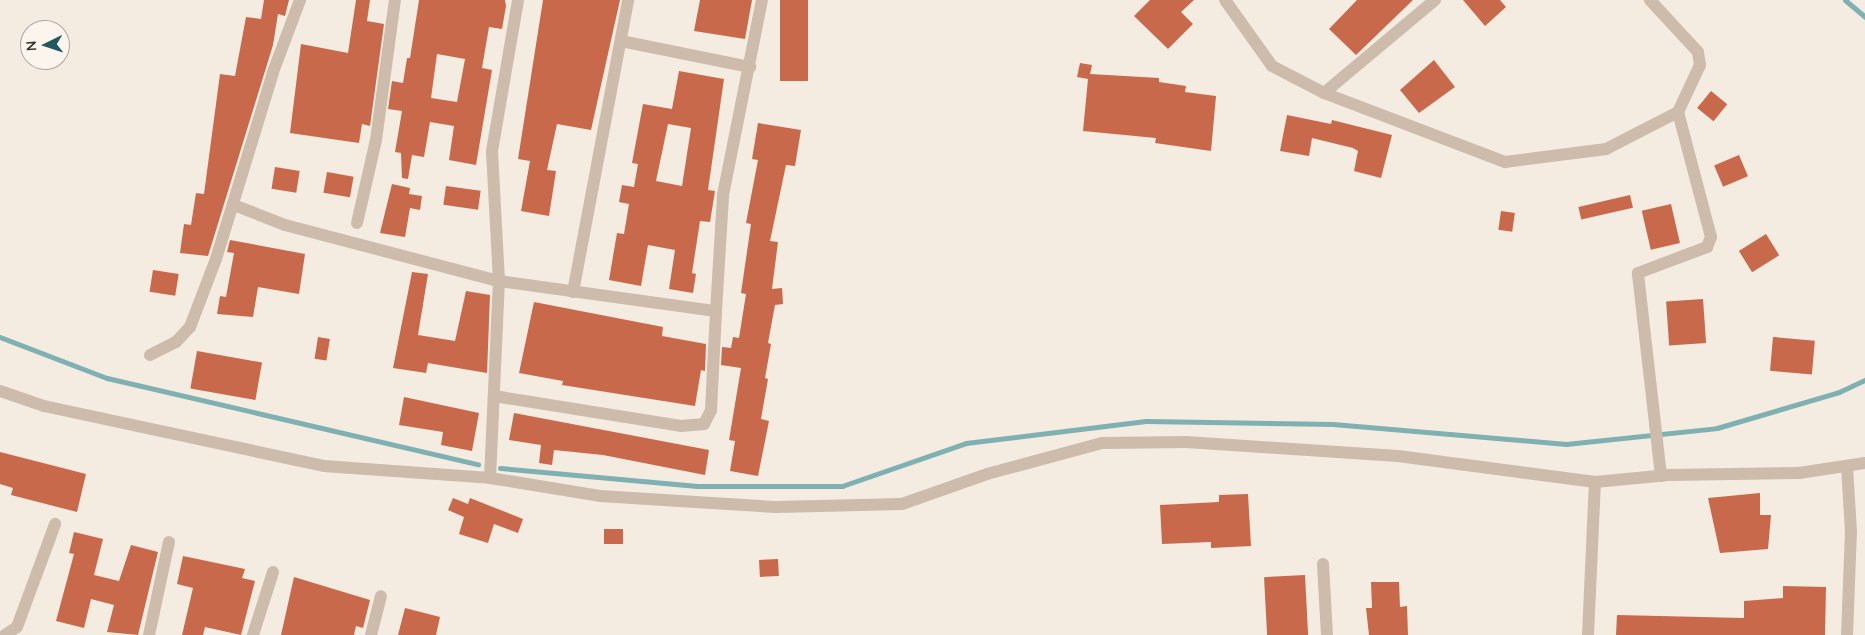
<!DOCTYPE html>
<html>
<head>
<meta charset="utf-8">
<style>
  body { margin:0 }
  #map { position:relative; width:1865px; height:635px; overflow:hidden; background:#f4ebe1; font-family:Quicksand,sans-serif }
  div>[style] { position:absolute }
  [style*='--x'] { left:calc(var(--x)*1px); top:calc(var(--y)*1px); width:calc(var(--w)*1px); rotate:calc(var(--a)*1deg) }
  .stream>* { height:5px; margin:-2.5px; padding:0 2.5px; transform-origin:2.5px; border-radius:2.5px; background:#7fb0b2 }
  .building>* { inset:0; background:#c8694b; transform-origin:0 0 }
  .minor>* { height:12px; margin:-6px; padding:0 6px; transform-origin:6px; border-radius:6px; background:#cdbbac }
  span { translate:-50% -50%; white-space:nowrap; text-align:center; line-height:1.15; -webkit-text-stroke:4.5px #fbf5ee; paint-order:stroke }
  .north { position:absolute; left:20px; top:20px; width:50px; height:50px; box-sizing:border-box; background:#fbf5ee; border:1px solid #aea6a0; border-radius:50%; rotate:266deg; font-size:14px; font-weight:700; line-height:20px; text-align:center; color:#3b302b }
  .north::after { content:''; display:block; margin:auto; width:18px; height:22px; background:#1f5a5e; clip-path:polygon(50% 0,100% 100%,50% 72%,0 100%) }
</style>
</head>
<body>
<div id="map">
  <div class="stream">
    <div style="--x:1845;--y:0;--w:26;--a:40"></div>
    <div style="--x:0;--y:337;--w:115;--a:21"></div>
    <div style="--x:107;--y:378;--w:381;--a:13.1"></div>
    <div style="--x:500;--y:468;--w:198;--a:5.2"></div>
    <div style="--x:697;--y:486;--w:145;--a:0"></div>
    <div style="--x:842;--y:486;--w:131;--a:-19.1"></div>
    <div style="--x:966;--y:443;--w:181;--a:-7"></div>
    <div style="--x:1146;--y:421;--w:187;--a:0.9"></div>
    <div style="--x:1333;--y:424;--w:234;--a:4.9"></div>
    <div style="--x:1566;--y:444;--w:152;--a:-6"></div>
    <div style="--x:1717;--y:428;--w:127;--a:-16.4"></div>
    <div style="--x:1839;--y:392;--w:29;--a:-25"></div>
  </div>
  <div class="building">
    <div style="clip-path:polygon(264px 0,289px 0,285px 16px,278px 14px,273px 45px,208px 256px,180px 253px,184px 224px,191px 225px,196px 193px,204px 194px,220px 74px,235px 76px,246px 17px,261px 19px)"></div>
    <div style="clip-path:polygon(356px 0,370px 0,367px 21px,384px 24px,370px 126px,362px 124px,359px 143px,290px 133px,301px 44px,348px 53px)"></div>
    <div style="clip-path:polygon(evenodd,419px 0,505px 0,506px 6px,502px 29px,489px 27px,482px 68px,492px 70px,476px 165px,449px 160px,454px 126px,430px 122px,424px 157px,412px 155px,408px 179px,402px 178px,401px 153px,395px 152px,402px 111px,388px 109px,392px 81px,403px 83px,407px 58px,410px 58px,419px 0,437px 54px,465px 59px,457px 102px,431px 98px,437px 54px)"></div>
    <div style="clip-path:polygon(543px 0,620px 0,591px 130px,557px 124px,547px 170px,556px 171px,549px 216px,521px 211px,530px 161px,518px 159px)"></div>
    <div style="clip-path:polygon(700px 0,752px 0,745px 39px,694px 31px)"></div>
    <div style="left:780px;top:0;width:28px;height:81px"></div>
    <div style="clip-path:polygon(1150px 0,1194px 0,1181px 12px,1193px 24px,1168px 49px,1134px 16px)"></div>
    <div style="clip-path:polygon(1357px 0,1413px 0,1356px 55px,1329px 29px)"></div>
    <div style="clip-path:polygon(1463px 0,1500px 0,1506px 7px,1485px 26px)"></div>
    <div style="clip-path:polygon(1434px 60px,1455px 87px,1419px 113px,1400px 90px)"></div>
    <div style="clip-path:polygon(1080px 63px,1092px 65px,1090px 74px,1159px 78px,1159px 82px,1186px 86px,1185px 92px,1216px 96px,1211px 151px,1155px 143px,1156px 138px,1083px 131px,1088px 79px,1077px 77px)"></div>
    <div style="clip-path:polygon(evenodd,679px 71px,724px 79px,708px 190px,715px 191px,710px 222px,700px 221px,692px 273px,696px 274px,693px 293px,669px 289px,675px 250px,648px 245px,641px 286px,609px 280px,617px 233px,624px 234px,629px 204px,619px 202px,622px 185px,634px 187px,638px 164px,632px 163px,643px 104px,672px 109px,679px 71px,668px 124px,691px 128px,682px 186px,656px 181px,668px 124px)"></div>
    <div style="left:1711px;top:91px;width:21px;height:22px;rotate:39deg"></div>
    <div style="clip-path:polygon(1287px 115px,1331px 124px,1332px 120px,1392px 135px,1381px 178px,1354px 171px,1358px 151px,1353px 148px,1312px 138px,1309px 156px,1280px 151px)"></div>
    <div style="clip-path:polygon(758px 123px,801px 130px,795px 166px,786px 165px,770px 241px,778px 242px,772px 289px,782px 288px,783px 304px,775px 305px,768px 343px,771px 344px,765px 378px,768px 379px,761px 419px,769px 421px,758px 476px,730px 471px,735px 441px,729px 440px,741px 368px,721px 365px,722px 347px,731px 348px,733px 337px,739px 338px,746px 294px,741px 293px,751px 224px,746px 223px,758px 160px,752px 159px)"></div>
    <div style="left:1739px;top:155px;width:23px;height:27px;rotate:67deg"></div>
    <div style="left:275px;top:167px;width:25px;height:22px;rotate:9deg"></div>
    <div style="left:327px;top:172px;width:27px;height:21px;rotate:10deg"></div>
    <div style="clip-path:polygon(392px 184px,410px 188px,409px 194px,422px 196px,420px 210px,410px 208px,405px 237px,380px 233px)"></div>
    <div style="left:446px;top:186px;width:35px;height:19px;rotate:8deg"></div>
    <div style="left:1630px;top:195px;width:13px;height:53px;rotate:77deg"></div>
    <div style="left:1671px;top:204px;width:40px;height:30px;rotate:77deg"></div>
    <div style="left:1501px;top:211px;width:14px;height:19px;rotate:8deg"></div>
    <div style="left:1766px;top:234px;width:25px;height:32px;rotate:58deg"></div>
    <div style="clip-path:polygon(230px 240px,305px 254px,299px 294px,258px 287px,253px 317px,217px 314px,220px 296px,226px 297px,234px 253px,227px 252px)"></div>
    <div style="left:153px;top:270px;width:26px;height:22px;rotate:9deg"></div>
    <div style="clip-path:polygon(412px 272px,428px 274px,418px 335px,455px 341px,466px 291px,490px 295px,487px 373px,428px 363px,426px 373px,393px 368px)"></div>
    <div style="left:1703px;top:299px;width:44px;height:37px;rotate:86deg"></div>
    <div style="clip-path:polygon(534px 302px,663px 327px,662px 336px,706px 344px,705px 371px,701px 370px,695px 406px,562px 385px,563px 381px,519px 373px)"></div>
    <div style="left:318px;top:337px;width:12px;height:22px;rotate:9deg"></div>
    <div style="left:1773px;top:337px;width:42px;height:34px;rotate:5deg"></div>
    <div style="left:197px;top:351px;width:66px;height:38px;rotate:10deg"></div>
    <div style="clip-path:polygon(404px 397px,479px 413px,472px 451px,441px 445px,443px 432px,399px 425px)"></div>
    <div style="clip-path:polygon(514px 413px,709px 450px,705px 475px,603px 455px,554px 450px,552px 465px,539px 463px,541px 445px,509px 440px)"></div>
    <div style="clip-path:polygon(0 452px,86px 474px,77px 512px,11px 495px,13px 488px,0 484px)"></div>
    <div style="clip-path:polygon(1760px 493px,1760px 515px,1771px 515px,1768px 549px,1720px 553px,1708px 498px)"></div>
    <div style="clip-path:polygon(1248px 494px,1251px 546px,1211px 548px,1211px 542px,1162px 544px,1160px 505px,1219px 502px,1219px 495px)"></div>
    <div style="clip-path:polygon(453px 498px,468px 504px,470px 498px,523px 519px,518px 533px,494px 524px,488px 543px,459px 534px,464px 517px,448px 510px)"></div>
    <div style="left:604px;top:529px;width:19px;height:15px"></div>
    <div style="clip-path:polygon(74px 532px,103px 539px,94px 575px,119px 581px,131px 545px,158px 552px,138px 635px,107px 632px,114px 605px,91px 599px,84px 628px,56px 621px,74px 554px,69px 553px)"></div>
    <div style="clip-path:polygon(183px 556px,245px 569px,242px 578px,255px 581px,241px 635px,205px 627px,203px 635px,182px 635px,193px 588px,177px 584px)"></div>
    <div style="left:778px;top:559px;width:17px;height:19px;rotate:87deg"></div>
    <div style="left:1305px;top:575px;width:60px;height:41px;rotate:87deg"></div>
    <div style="clip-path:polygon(294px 577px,370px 600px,363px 628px,356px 626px,354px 635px,281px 635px)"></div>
    <div style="clip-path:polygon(1371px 582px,1399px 582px,1400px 607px,1407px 606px,1408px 635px,1369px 635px,1366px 608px,1372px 608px)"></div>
    <div style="clip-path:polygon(1783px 586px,1826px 587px,1825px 635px,1616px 635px,1617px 615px,1744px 618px,1744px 601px,1783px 598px)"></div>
    <div style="clip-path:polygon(405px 608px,440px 617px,436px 635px,398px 635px)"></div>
  </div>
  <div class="minor">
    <div style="--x:1225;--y:0;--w:81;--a:54.5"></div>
    <div style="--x:1272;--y:66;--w:59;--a:27.4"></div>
    <div style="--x:1324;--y:93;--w:194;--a:20.9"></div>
    <div style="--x:1505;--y:162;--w:102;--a:-7.3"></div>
    <div style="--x:1606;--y:149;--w:81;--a:-27.2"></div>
    <div style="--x:1678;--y:112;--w:52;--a:-64.9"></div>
    <div style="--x:1700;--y:65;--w:13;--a:-99"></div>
    <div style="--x:1698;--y:52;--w:71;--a:-132.7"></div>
    <div style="--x:621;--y:41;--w:132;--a:11.4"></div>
    <div style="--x:1324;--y:93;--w:145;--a:-40"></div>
    <div style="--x:234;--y:205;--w:55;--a:21.4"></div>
    <div style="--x:285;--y:225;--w:221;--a:14.7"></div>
    <div style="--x:499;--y:281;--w:219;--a:7.9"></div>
    <div style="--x:716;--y:311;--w:116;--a:-86.5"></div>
    <div style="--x:723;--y:195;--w:199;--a:-78.7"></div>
    <div style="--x:357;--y:223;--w:85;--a:-77.1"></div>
    <div style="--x:376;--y:140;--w:141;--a:-82.3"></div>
    <div style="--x:573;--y:292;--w:297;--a:-79.3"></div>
    <div style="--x:150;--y:355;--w:29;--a:-27"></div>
    <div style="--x:176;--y:342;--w:21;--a:-47"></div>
    <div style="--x:190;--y:327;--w:73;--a:-69.1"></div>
    <div style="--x:216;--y:259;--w:195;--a:-73"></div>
    <div style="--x:273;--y:72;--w:77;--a:-69.4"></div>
    <div style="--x:0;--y:391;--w:46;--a:18.8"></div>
    <div style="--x:44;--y:406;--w:286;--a:12.1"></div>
    <div style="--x:324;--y:466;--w:166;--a:4.1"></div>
    <div style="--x:490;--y:478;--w:111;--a:9.3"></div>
    <div style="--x:600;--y:496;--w:177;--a:3.6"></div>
    <div style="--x:777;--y:507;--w:125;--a:-1.4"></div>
    <div style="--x:902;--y:504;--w:90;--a:-19.4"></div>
    <div style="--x:987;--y:474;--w:119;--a:-15.1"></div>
    <div style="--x:1102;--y:443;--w:84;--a:-0.7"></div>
    <div style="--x:1186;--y:442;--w:212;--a:3.8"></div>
    <div style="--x:1398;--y:456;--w:199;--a:7.5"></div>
    <div style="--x:1595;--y:482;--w:74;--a:-5.4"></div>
    <div style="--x:1669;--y:475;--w:130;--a:-0.9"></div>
    <div style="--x:1799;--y:473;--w:67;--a:-8.6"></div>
    <div style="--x:494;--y:396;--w:189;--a:9.1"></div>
    <div style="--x:681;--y:426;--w:23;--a:-5"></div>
    <div style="--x:704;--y:424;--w:16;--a:-63"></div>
    <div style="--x:711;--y:410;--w:99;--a:-87.1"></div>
    <div style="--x:1661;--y:476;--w:204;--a:-96.5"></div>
    <div style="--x:1638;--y:273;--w:74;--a:-20.6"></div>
    <div style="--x:1707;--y:247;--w:11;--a:-68"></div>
    <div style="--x:1711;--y:237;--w:129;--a:-104.8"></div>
    <div style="--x:490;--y:478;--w:197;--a:-87.4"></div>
    <div style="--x:499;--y:281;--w:130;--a:-93.1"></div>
    <div style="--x:492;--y:151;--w:153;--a:-80.2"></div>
    <div style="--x:1323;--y:564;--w:71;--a:86.8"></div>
    <div style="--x:5;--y:635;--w:14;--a:-34"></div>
    <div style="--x:17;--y:627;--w:110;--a:-69.7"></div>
    <div style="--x:149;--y:635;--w:95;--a:-77.9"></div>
    <div style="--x:253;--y:635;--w:66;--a:-72.4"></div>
    <div style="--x:371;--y:635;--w:40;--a:-75.6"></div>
    <div style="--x:1588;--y:635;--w:153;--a:-87.4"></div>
    <div style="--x:1847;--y:635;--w:103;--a:-87.8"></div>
    <div style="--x:1851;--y:532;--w:66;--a:-93.5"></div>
  </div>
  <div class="north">N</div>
</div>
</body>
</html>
